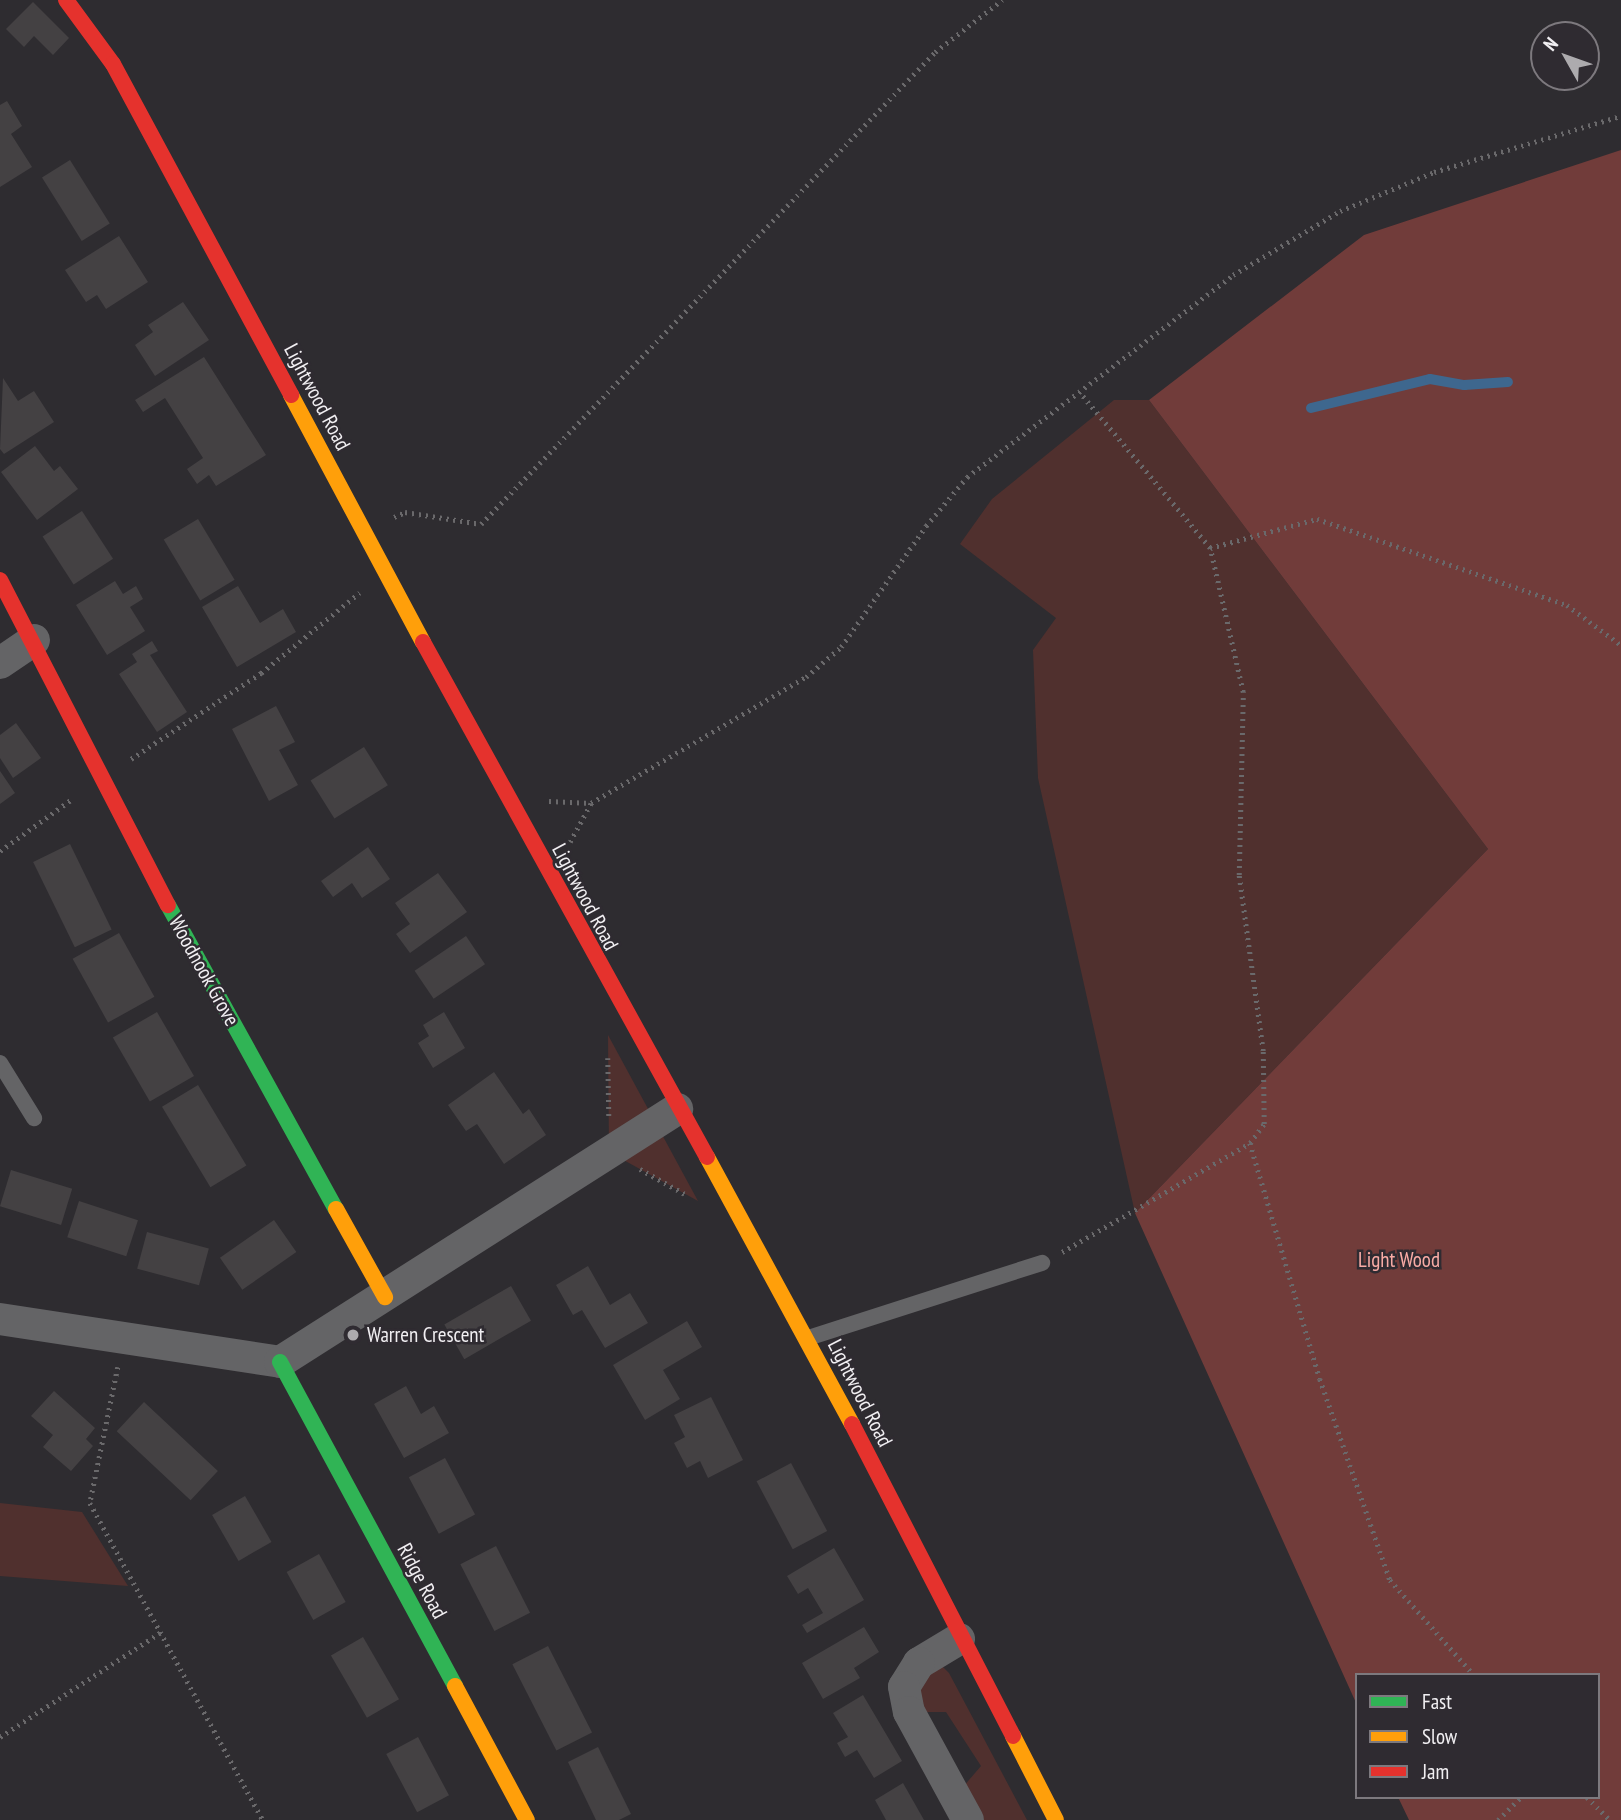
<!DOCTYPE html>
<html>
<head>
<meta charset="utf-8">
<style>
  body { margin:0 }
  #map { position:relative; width:1621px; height:1820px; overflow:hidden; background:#2e2c30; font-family:"PT Sans Narrow",sans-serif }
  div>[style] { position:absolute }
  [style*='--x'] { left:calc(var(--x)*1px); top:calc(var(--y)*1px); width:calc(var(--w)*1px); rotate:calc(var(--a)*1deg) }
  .green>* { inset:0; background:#50302e }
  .forest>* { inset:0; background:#713c3a }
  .stream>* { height:10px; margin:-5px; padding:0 5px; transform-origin:5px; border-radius:5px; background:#3e678e }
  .building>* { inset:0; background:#444143; transform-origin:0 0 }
  .path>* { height:4.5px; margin-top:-2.25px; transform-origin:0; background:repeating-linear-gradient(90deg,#6a696b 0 2px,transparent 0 7px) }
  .lane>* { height:16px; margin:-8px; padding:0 8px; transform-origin:8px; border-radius:8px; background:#646466 }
  .street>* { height:32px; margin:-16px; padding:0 16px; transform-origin:16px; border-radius:16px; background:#646466 }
  .fast>* { height:16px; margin:-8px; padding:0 8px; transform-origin:8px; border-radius:8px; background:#30b455 }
  .slow>* { height:16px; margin:-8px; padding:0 8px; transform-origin:8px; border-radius:8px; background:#ff9f0a }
  .jam>* { height:16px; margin:-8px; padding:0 8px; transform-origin:8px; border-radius:8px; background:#e5322d }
  .dots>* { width:19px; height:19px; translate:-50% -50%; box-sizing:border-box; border:4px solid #2f2b31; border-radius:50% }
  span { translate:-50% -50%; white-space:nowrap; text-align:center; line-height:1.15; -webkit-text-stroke:5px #2f2b31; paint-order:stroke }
  .street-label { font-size:21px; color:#f1eff2 }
  .park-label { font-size:21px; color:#f8aba5 }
  .poi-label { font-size:21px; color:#f1eff2 }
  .left { translate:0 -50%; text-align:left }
  .legend { position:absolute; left:1355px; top:1673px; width:245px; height:126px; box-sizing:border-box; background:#2f2b31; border:2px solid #7d797e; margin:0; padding:9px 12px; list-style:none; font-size:21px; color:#f1eff2 }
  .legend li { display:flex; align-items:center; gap:14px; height:35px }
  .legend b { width:35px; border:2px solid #7d797e }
  .north { position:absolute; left:1530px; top:21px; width:70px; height:70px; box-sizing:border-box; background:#2f2b31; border:2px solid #7d797e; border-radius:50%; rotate:310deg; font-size:19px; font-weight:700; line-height:28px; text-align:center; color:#f1eff2 }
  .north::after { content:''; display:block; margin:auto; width:24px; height:32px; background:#adabae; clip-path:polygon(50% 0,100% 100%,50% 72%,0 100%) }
</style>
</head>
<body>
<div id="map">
  <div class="green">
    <div style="clip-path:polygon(1114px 400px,1149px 400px,1488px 849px,1135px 1213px,1038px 778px,1033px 650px,1056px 618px,960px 544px,992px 499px)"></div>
    <div style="clip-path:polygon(608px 1035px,698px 1201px,609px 1152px)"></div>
    <div style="clip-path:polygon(0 1503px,82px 1512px,128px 1586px,0 1576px)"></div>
    <div style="clip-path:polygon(938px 1662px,949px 1673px,1027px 1820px,981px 1820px,963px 1787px,981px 1766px,946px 1712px,924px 1712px,917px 1689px)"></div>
  </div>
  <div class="forest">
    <div style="clip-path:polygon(1621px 150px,1621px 1820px,1409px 1820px,1398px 1797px,1598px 1797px,1598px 1675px,1357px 1675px,1357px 1705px,1135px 1213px,1488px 849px,1149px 400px,1364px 235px)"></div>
  </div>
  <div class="stream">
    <div style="--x:1311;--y:408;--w:122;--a:-13.7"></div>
    <div style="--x:1430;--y:379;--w:35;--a:10"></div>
    <div style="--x:1464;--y:385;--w:44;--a:-3.9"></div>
  </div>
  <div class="building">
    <div style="clip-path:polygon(33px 2px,69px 38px,53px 55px,34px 36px,24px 47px,6px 29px)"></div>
    <div style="clip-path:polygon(7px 101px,22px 126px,11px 134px,32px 167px,0 187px,0 105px)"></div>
    <div style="left:70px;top:160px;width:75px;height:33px;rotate:58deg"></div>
    <div style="clip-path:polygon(119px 236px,148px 282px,106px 309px,97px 295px,86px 302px,65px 270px)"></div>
    <div style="clip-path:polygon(183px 302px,209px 340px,155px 376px,135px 345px,153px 332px,148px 325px)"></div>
    <div style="clip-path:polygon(204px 357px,266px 455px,216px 486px,209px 475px,197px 484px,187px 469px,203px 458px,165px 398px,143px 412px,135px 400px)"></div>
    <div style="clip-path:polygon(3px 378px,18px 401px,34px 391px,54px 422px,4px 454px,0 449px)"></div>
    <div style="clip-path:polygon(35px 446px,54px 471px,60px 466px,78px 489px,37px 520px,1px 472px)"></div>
    <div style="left:82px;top:511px;width:57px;height:47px;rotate:57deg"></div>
    <div style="left:198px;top:519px;width:71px;height:40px;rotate:59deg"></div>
    <div style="clip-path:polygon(115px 581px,123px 594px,136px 586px,143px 599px,130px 607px,145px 631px,107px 655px,76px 605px)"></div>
    <div style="clip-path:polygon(238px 586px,260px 623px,283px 609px,296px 632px,237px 667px,202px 607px)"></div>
    <div style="clip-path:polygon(152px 641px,158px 651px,150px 655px,187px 712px,157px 732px,119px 674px,137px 662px,132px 654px)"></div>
    <div style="clip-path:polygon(276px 706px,295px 742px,279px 750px,298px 785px,269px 801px,232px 729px)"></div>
    <div style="clip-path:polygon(16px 723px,41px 758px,13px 778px,0 758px,0 735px)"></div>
    <div style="left:364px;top:747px;width:45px;height:63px;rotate:58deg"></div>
    <div style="clip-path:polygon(0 771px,15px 793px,0 804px)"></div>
    <div style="left:70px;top:844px;width:95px;height:41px;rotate:64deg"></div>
    <div style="clip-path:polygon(368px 847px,390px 879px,362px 898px,352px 883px,333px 897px,321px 881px)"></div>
    <div style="clip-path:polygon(438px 873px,467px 912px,410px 953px,396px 934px,410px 924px,395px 903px)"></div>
    <div style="left:119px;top:933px;width:73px;height:53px;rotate:61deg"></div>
    <div style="left:466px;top:936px;width:34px;height:62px;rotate:56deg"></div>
    <div style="left:157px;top:1012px;width:74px;height:51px;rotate:60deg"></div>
    <div style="clip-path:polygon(444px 1012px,465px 1048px,433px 1068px,418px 1043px,429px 1036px,423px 1025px)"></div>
    <div style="clip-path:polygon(494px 1072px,523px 1114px,529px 1109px,546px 1135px,504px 1164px,477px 1124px,466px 1131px,448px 1105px)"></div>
    <div style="left:198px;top:1085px;width:94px;height:42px;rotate:59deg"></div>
    <div style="left:11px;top:1170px;width:64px;height:38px;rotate:17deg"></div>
    <div style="left:79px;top:1201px;width:62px;height:38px;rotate:18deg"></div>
    <div style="left:274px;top:1220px;width:39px;height:66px;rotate:55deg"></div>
    <div style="left:147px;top:1232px;width:64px;height:38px;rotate:15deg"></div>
    <div style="clip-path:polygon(588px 1266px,610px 1305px,630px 1293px,648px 1323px,605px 1348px,582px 1310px,573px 1315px,556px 1285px)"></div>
    <div style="left:511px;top:1286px;width:40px;height:77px;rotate:60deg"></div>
    <div style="clip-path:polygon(687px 1321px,702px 1347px,663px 1370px,680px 1399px,645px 1420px,613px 1365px)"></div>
    <div style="clip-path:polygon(406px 1386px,421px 1414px,434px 1406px,449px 1433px,404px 1458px,374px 1404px)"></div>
    <div style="clip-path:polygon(54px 1391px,95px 1428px,86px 1439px,93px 1446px,71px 1471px,43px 1447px,53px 1435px,31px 1416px)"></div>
    <div style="clip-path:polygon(711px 1397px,743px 1460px,708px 1478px,700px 1461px,687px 1468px,674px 1443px,685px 1437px,674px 1415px)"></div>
    <div style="left:144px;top:1402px;width:101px;height:40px;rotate:43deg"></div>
    <div style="left:445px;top:1458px;width:64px;height:41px;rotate:62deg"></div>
    <div style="left:791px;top:1463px;width:77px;height:39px;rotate:62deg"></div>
    <div style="left:245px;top:1496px;width:53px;height:38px;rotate:60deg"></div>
    <div style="left:496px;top:1546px;width:75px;height:40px;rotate:63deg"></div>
    <div style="clip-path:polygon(834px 1548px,864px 1600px,807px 1633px,802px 1625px,823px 1613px,808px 1588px,798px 1594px,787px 1576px)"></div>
    <div style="left:319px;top:1554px;width:55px;height:37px;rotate:61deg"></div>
    <div style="clip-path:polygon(864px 1627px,879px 1652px,854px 1668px,860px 1678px,823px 1699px,802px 1663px)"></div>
    <div style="left:363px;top:1637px;width:72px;height:37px;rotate:60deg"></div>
    <div style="left:548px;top:1646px;width:97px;height:40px;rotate:63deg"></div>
    <div style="clip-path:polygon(863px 1695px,902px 1761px,874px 1778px,857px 1750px,845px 1757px,837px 1743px,848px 1737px,833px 1713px)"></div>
    <div style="left:418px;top:1737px;width:66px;height:36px;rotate:62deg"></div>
    <div style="clip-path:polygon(598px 1747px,631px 1814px,619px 1820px,596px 1820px,568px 1762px)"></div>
    <div style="clip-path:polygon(903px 1783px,924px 1820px,886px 1820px,875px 1800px)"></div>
  </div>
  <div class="path">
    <div style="--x:394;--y:517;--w:12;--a:-24"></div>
    <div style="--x:405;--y:512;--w:77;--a:9"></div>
    <div style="--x:481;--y:524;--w:655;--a:-46.11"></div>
    <div style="--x:935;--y:52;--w:85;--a:-37.8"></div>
    <div style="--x:1210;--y:548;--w:111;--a:-15.2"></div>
    <div style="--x:1317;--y:519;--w:264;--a:19"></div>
    <div style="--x:1567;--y:605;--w:67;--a:36.5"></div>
    <div style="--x:131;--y:759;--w:156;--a:-33.5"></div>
    <div style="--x:261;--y:673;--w:127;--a:-39.2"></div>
    <div style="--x:549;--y:801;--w:42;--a:2.7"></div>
    <div style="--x:591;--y:803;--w:249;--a:-30.4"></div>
    <div style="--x:806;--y:677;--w:46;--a:-40.6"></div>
    <div style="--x:841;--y:647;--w:148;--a:-54.9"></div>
    <div style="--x:926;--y:526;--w:64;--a:-50.1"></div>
    <div style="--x:967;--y:477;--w:334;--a:-37.2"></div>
    <div style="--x:1233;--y:275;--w:125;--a:-30.9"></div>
    <div style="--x:1340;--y:211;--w:102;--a:-22.5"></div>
    <div style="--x:1434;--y:172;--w:195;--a:-16.7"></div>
    <div style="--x:570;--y:842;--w:44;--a:-61.7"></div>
    <div style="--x:0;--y:851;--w:89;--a:-35.8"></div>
    <div style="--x:608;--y:1058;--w:58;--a:89"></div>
    <div style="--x:1250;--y:1143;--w:246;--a:73.5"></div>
    <div style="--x:1320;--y:1379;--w:213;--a:70.8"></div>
    <div style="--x:1390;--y:1580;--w:127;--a:48.5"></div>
    <div style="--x:640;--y:1169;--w:51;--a:29.1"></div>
    <div style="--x:1062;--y:1252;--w:217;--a:-30.1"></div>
    <div style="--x:1250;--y:1143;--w:24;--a:-54"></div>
    <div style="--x:1264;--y:1124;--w:73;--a:-90.8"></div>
    <div style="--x:1263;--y:1051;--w:178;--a:-97.8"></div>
    <div style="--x:1239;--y:875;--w:183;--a:-88.7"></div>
    <div style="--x:1243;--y:692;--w:148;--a:-102.9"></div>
    <div style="--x:1210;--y:548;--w:202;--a:-130"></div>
    <div style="--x:118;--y:1367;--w:139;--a:101.6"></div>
    <div style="--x:90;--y:1503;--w:361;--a:61.4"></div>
    <div style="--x:0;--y:1737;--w:192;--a:-33.1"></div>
    <div style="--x:1587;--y:1797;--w:33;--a:45"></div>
    <div style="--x:1498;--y:1820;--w:33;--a:-45"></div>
  </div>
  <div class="lane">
    <div style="--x:0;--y:1063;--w:65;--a:58.3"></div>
    <div style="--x:808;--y:1338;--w:246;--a:-17.8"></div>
  </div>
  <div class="street">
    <div style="--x:0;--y:663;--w:41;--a:-34.1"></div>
    <div style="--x:0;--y:1319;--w:283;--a:8.7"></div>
    <div style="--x:280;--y:1362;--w:471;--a:-32.5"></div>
    <div style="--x:959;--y:1639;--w:47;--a:149"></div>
    <div style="--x:919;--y:1663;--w:28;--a:122"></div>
    <div style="--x:904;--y:1687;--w:25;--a:79"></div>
    <div style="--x:909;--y:1712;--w:123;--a:61.4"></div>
  </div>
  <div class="fast">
    <div style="--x:168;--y:905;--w:347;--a:61.1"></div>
    <div style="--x:280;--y:1362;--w:368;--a:61.6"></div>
  </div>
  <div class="slow">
    <div style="--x:291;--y:395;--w:280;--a:61.9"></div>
    <div style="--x:707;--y:1157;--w:304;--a:61.5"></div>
    <div style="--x:336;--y:1209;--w:101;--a:60.9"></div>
    <div style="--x:455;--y:1686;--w:152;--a:61.8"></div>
    <div style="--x:1013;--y:1736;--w:94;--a:62.9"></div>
  </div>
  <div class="jam">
    <div style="--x:66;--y:0;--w:79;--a:53.7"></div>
    <div style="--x:113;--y:64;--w:376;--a:61.7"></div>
    <div style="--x:0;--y:580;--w:366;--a:62.7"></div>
    <div style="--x:423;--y:642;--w:588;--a:61.13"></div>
    <div style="--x:852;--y:1424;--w:351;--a:62.7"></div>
  </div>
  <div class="dots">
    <div style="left:353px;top:1335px;background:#adabae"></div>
  </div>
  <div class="street-label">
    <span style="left:317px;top:397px;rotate:62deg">Lightwood Road</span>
    <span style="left:585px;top:897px;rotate:62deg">Lightwood Road</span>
    <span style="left:204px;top:971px;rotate:61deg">Woodnook Grove</span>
    <span style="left:860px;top:1393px;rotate:63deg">Lightwood Road</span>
    <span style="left:422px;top:1581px;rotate:62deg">Ridge Road</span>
  </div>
  <div class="park-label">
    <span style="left:1399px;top:1260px">Light Wood</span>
  </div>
  <div class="poi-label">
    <span class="left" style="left:367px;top:1335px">Warren Crescent</span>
  </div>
  <ul class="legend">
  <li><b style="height:9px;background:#30b455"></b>Fast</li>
  <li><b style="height:9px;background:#ff9f0a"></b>Slow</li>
  <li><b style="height:9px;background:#e5322d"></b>Jam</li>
  </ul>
  <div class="north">N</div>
</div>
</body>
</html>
